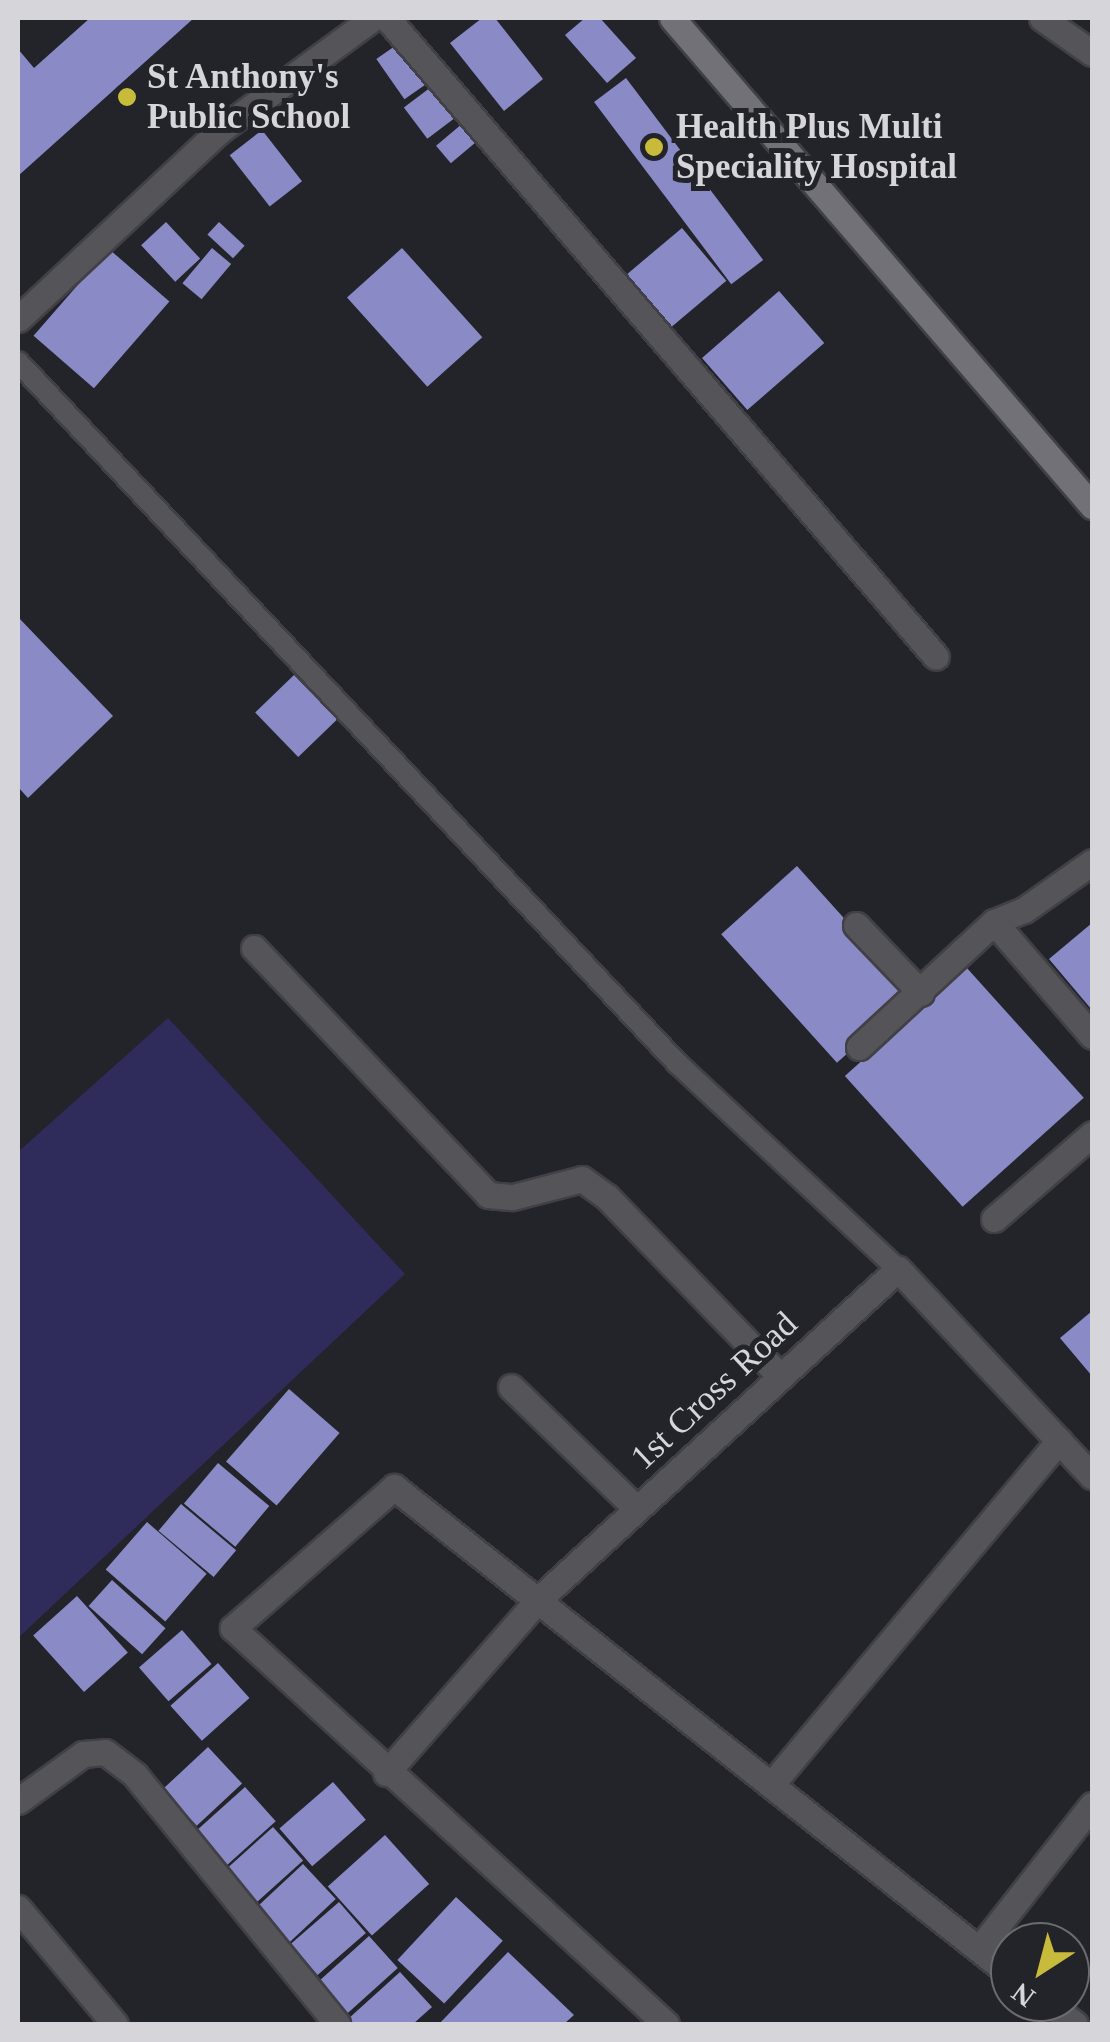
<!DOCTYPE html>
<html>
<head>
<meta charset="utf-8">
<style>
  body { margin:0 }
  #map { position:relative; width:1110px; height:2042px; overflow:hidden; background:#23232a; font-family:"Times New Roman",serif }
  div>[style] { position:absolute }
  [style*='--x'] { left:calc(var(--x)*1px); top:calc(var(--y)*1px); width:calc(var(--w)*1px); rotate:calc(var(--a)*1deg) }
  .green>* { inset:0; background:#2f2c5c }
  .building>* { inset:0; background:#8a8bc6; transform-origin:0 0 }
  .roads { filter:drop-shadow(2px 0 #404046) drop-shadow(-2px 0 #404046) drop-shadow(0 2px #404046) drop-shadow(0 -2px #404046) }
  .lane>* { height:20px; margin:-10px; padding:0 10px; transform-origin:10px; border-radius:10px; background:#555559 }
  .street>* { height:25px; margin:-12.5px; padding:0 12.5px; transform-origin:12.5px; border-radius:12.5px; background:#555559 }
  .secondary>* { height:25px; margin:-12.5px; padding:0 12.5px; transform-origin:12.5px; border-radius:12.5px; background:#717177 }
  .dots>* { width:28px; height:28px; translate:-50% -50%; box-sizing:border-box; border:5px solid #23232a; border-radius:50% }
  span { translate:-50% -50%; white-space:nowrap; text-align:center; line-height:1.15; -webkit-text-stroke:10px #23232a; paint-order:stroke }
  .poi-label { font-size:35px; color:#d6d6da; font-weight:700 }
  .left { translate:0 -50%; text-align:left }
  .street-label { font-size:35px; color:#d6d6da }
  .frame { position:absolute; inset:0; border:20px solid #d6d6da; pointer-events:none }
  .north { position:absolute; left:990px; top:1922px; width:100px; height:100px; box-sizing:border-box; background:#23232a; border:2px solid #6b6b70; border-radius:50%; rotate:216deg; font-size:28px; font-weight:700; line-height:40px; text-align:center; color:#d6d6da }
  .north::after { content:''; display:block; margin:auto; width:35px; height:45px; background:#c8bb3b; clip-path:polygon(50% 0,100% 100%,50% 72%,0 100%) }
</style>
</head>
<body>
<div id="map">
  <div class="green">
    <div style="clip-path:polygon(168px 1018px,405px 1274px,18px 1638px,18px 1152px)"></div>
  </div>
  <div class="building">
    <div style="clip-path:polygon(90px 18px,194px 18px,18px 176px,18px 49px,34px 68px)"></div>
    <div style="clip-path:polygon(482px 18px,495px 18px,543px 79px,504px 111px,450px 43px)"></div>
    <div style="clip-path:polygon(585px 18px,600px 18px,636px 58px,607px 83px,565px 35px)"></div>
    <div style="left:405px;top:39px;width:49px;height:35px;rotate:55deg"></div>
    <div style="left:626px;top:78px;width:228px;height:40px;rotate:53deg"></div>
    <div style="left:439px;top:81px;width:39px;height:44px;rotate:53deg"></div>
    <div style="left:469px;top:118px;width:23px;height:43px;rotate:50deg"></div>
    <div style="left:262px;top:130px;width:65px;height:41px;rotate:52deg"></div>
    <div style="left:166px;top:222px;width:50px;height:34px;rotate:47deg"></div>
    <div style="left:219px;top:222px;width:35px;height:17px;rotate:43deg"></div>
    <div style="left:682px;top:228px;width:69px;height:78px;rotate:50deg"></div>
    <div style="left:212px;top:248px;width:25px;height:46px;rotate:40deg"></div>
    <div style="left:402px;top:248px;width:120px;height:74px;rotate:48deg"></div>
    <div style="left:109px;top:249px;width:80px;height:115px;rotate:41deg"></div>
    <div style="left:779px;top:291px;width:69px;height:102px;rotate:49deg"></div>
    <div style="clip-path:polygon(18px 617px,113px 716px,28px 798px,18px 787px)"></div>
    <div style="left:294px;top:675px;width:62px;height:54px;rotate:46deg"></div>
    <div style="left:797px;top:866px;width:173px;height:102px;rotate:48deg"></div>
    <div style="clip-path:polygon(1092px 923px,1092px 1010px,1049px 959px)"></div>
    <div style="left:966px;top:967px;width:176px;height:163px;rotate:48deg"></div>
    <div style="clip-path:polygon(1092px 1311px,1092px 1376px,1060px 1338px)"></div>
    <div style="left:289px;top:1389px;width:67px;height:96px;rotate:41deg"></div>
    <div style="left:218px;top:1463px;width:67px;height:53px;rotate:40deg"></div>
    <div style="left:181px;top:1504px;width:72px;height:35px;rotate:40deg"></div>
    <div style="left:147px;top:1522px;width:79px;height:63px;rotate:41deg"></div>
    <div style="left:112px;top:1580px;width:72px;height:35px;rotate:42deg"></div>
    <div style="left:77px;top:1596px;width:76px;height:59px;rotate:48deg"></div>
    <div style="left:182px;top:1630px;width:45px;height:57px;rotate:49deg"></div>
    <div style="left:218px;top:1663px;width:47px;height:64px;rotate:48deg"></div>
    <div style="left:208px;top:1747px;width:50px;height:62px;rotate:47deg"></div>
    <div style="left:333px;top:1782px;width:50px;height:71px;rotate:49deg"></div>
    <div style="left:245px;top:1787px;width:46px;height:67px;rotate:48deg"></div>
    <div style="left:273px;top:1827px;width:45px;height:65px;rotate:48deg"></div>
    <div style="left:385px;top:1835px;width:66px;height:77px;rotate:48deg"></div>
    <div style="left:303px;top:1864px;width:48px;height:69px;rotate:47deg"></div>
    <div style="left:456px;top:1897px;width:64px;height:86px;rotate:43deg"></div>
    <div style="left:339px;top:1902px;width:41px;height:64px;rotate:49deg"></div>
    <div style="left:369px;top:1936px;width:43px;height:72px;rotate:48deg"></div>
    <div style="clip-path:polygon(508px 1952px,574px 2015px,564px 2024px,439px 2024px)"></div>
    <div style="clip-path:polygon(400px 1972px,432px 2007px,413px 2024px,353px 2024px,348px 2019px)"></div>
  </div>
  <div class="roads">
    <div class="lane">
      <div style="--x:18;--y:362;--w:964;--a:46.77"></div>
      <div style="--x:678;--y:1064;--w:301;--a:43"></div>
    </div>
    <div class="street">
      <div style="--x:387;--y:18;--w:842;--a:49.33"></div>
      <div style="--x:1042;--y:18;--w:61;--a:35"></div>
      <div style="--x:18;--y:319;--w:275;--a:-43.1"></div>
      <div style="--x:219;--y:131;--w:191;--a:-36.3"></div>
      <div style="--x:994;--y:922;--w:150;--a:49.3"></div>
      <div style="--x:856;--y:925;--w:94;--a:46.3"></div>
      <div style="--x:254;--y:948;--w:340;--a:46.5"></div>
      <div style="--x:488;--y:1195;--w:25;--a:5"></div>
      <div style="--x:513;--y:1197;--w:71;--a:-14.6"></div>
      <div style="--x:582;--y:1179;--w:31;--a:36"></div>
      <div style="--x:607;--y:1197;--w:250;--a:46"></div>
      <div style="--x:859;--y:1047;--w:184;--a:-42.8"></div>
      <div style="--x:994;--y:922;--w:32;--a:-22"></div>
      <div style="--x:1024;--y:910;--w:83;--a:-35.2"></div>
      <div style="--x:994;--y:1219;--w:130;--a:-40.9"></div>
      <div style="--x:511;--y:1387;--w:175;--a:44.1"></div>
      <div style="--x:386;--y:1773;--w:230;--a:-48.7"></div>
      <div style="--x:538;--y:1600;--w:489;--a:-42.6"></div>
      <div style="--x:898;--y:1269;--w:284;--a:46.9"></div>
      <div style="--x:771;--y:1785;--w:449;--a:-50.1"></div>
      <div style="--x:18;--y:1801;--w:80;--a:-35.9"></div>
      <div style="--x:83;--y:1754;--w:22;--a:-5"></div>
      <div style="--x:105;--y:1752;--w:38;--a:37"></div>
      <div style="--x:135;--y:1775;--w:321;--a:50.9"></div>
      <div style="--x:18;--y:1908;--w:151;--a:50.1"></div>
      <div style="--x:979;--y:1949;--w:183;--a:-51.9"></div>
      <div style="--x:1046;--y:2002;--w:36;--a:37"></div>
      <div style="--x:666;--y:2024;--w:587;--a:-137.56"></div>
      <div style="--x:233;--y:1628;--w:214;--a:-41.2"></div>
      <div style="--x:394;--y:1487;--w:785;--a:38.33"></div>
    </div>
    <div class="secondary">
      <div style="--x:672;--y:18;--w:644;--a:49.28"></div>
    </div>
  </div>
  <div class="dots">
    <div style="left:127px;top:97px;background:#c8bb3b"></div>
    <div style="left:654px;top:147px;background:#c8bb3b"></div>
  </div>
  <div class="poi-label">
    <span class="left" style="left:147px;top:97px">St Anthony's<br>Public School</span>
    <span class="left" style="left:676px;top:147px">Health Plus Multi<br>Speciality Hospital</span>
  </div>
  <div class="street-label">
    <span style="left:714px;top:1391px;rotate:-43deg">1st Cross Road</span>
  </div>
  <div class="frame"></div>
  <div class="north">N</div>
</div>
</body>
</html>
